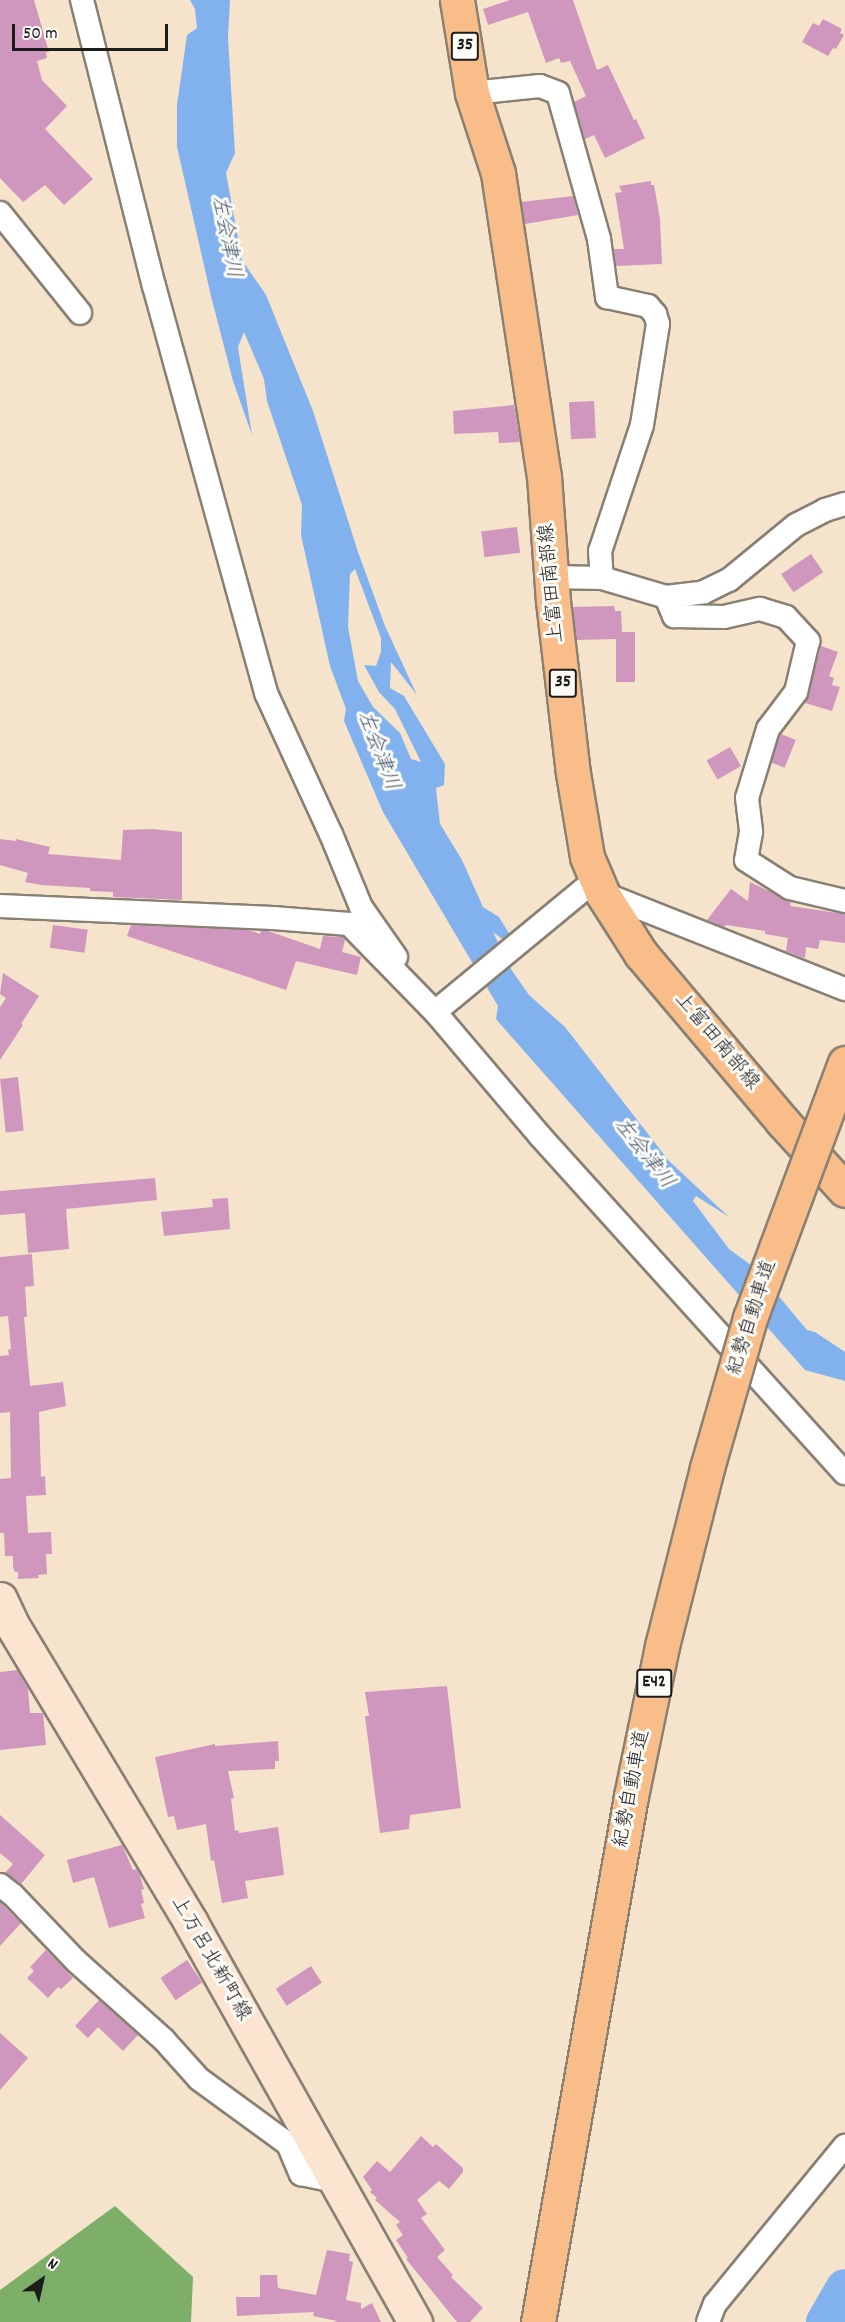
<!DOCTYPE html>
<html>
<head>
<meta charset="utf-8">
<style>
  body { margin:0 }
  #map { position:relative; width:845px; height:2322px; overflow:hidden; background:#f6e3cc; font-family:Dekko,"Klee One",sans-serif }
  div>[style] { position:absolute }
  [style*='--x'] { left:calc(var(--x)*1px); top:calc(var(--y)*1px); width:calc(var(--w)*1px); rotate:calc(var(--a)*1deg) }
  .forest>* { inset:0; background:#7eaf69 }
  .water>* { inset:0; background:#82b2ed }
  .river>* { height:38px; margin:-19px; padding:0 19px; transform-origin:19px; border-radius:19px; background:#82b2ed }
  .building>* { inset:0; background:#cf97bd; transform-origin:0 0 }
  .roads { filter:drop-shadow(2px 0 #898074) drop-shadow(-2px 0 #898074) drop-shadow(0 2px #898074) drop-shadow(0 -2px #898074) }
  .street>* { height:22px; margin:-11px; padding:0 11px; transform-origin:11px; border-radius:11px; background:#fff }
  .secondary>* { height:33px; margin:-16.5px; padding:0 16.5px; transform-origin:16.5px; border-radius:16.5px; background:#fce5d0 }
  .primary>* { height:33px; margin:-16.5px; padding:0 16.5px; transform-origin:16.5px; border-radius:16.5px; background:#f8bd89 }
  .bridges { filter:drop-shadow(2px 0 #898074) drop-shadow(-2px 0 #898074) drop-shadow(0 2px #898074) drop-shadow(0 -2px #898074) }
  .highway-bridge>* { height:33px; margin:-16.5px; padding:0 16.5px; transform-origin:16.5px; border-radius:16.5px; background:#f8bd89 }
  span { translate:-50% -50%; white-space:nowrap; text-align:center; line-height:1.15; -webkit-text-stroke:6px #fdfcf7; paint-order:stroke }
  .shield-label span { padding:2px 4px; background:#fdfcf7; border:2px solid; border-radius:4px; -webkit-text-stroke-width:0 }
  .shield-label { font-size:18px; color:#1c1c1c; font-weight:700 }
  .street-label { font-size:20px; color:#1c1c1c }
  .water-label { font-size:21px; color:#455870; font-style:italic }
  .north { position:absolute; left:12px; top:2250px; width:60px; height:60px; -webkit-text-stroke:4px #fdfcf7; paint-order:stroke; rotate:34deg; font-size:16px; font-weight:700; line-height:24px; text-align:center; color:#1c1c1c }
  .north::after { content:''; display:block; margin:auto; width:21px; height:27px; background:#1c1c1c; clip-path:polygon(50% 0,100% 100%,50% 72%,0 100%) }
  .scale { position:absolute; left:12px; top:24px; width:156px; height:27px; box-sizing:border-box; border:3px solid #1c1c1c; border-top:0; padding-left:8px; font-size:18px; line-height:21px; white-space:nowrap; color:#1c1c1c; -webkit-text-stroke:4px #fdfcf7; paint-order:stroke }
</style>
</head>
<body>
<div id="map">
  <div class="forest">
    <div style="clip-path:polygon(115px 2206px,193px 2277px,191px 2322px,0 2322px,0 2290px)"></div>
  </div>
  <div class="water">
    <div style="clip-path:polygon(evenodd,190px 0,230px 0,228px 38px,235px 153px,226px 173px,242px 260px,266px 295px,313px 411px,358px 552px,385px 626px,417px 695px,391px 662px,390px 688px,404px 696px,445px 764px,444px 785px,436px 788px,440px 824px,462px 860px,483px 907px,499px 917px,521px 953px,493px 932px,511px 969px,529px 995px,565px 1027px,669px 1161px,729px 1217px,696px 1196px,693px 1201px,729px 1249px,755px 1268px,807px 1330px,815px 1332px,845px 1352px,845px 1381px,805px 1370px,496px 1019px,498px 1006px,383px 812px,344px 721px,346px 709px,330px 666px,301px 535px,302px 505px,267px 401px,264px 379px,244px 332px,238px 347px,252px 435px,233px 381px,211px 296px,177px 147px,177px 105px,187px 35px,197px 28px,195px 9px,190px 0,355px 569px,381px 638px,381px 652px,376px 666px,364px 665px,379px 692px,395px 709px,421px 762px,411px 759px,400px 733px,373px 707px,358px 681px,348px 627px,350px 574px,355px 569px)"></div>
  </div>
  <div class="river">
    <div style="--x:825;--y:2322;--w:39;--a:-60"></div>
  </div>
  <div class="building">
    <div style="clip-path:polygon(0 0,34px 0,49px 52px,46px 52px,47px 58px,37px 61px,42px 80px,67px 106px,45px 129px,93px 179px,64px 205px,45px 185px,23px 202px,0 178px)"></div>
    <div style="clip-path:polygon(510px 0,573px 0,597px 70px,608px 65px,634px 120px,636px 119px,645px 138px,605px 158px,594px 135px,585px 139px,574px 102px,586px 96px,570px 61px,561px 63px,559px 58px,546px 63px,528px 12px,488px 25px,483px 9px)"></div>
    <div style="clip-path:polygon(823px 19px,842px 29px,840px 33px,844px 35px,836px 49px,833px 48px,828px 56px,802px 42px,813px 23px,819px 26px)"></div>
    <div style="clip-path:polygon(651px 181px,651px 185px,654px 185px,660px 219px,662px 264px,616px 266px,614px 249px,624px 249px,615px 193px,622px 192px,619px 186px)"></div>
    <div style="clip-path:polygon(573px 196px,578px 215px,525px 224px,521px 202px)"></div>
    <div style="left:594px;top:401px;width:37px;height:25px;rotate:87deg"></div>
    <div style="clip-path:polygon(514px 405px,520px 442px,499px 443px,498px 432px,454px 434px,453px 411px)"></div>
    <div style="left:517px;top:527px;width:26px;height:36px;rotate:83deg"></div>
    <div style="left:811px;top:554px;width:22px;height:36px;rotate:56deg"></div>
    <div style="clip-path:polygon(614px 606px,615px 611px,621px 611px,622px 632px,635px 632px,635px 682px,616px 682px,616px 639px,576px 640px,573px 607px)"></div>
    <div style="clip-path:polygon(821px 646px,838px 652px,829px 676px,834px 678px,832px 685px,840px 687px,832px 711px,805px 703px)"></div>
    <div style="left:781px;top:734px;width:16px;height:30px;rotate:22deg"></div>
    <div style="left:730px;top:747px;width:22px;height:27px;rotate:60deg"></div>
    <div style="clip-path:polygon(152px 829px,182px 832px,182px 900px,113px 897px,113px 892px,90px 891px,90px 888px,41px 885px,25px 882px,28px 873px,0 865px,0 839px,16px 841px,16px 839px,50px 847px,48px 854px,121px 860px,123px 830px)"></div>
    <div style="clip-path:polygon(750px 882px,791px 902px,790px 906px,845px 914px,845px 943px,820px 940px,818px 949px,806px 947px,805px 958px,801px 957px,786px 951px,788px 938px,765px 934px,765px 931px,726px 925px,724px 927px,707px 920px,731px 889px,748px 901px)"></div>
    <div style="left:53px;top:925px;width:35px;height:23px;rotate:8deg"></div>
    <div style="clip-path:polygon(131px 925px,249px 930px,260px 934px,261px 931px,268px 931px,320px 949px,323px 936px,343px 937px,345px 940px,342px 952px,361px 957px,357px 975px,296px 961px,286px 990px,127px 936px)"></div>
    <div style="clip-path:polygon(3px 973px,39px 996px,21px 1024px,23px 1025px,0 1060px,0 1007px,6px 998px,0 994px)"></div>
    <div style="left:18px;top:1077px;width:54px;height:18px;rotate:84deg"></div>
    <div style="clip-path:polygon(155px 1178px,157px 1200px,66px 1209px,69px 1249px,28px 1253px,25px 1213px,0 1215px,0 1191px)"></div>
    <div style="clip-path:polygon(228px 1198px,230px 1229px,164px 1236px,161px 1212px,213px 1207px,212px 1199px)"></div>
    <div style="clip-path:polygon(32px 1254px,34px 1286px,25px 1287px,27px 1317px,24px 1317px,30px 1386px,63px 1382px,66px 1406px,39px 1412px,41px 1477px,45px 1476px,46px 1495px,26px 1496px,28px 1533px,51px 1532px,52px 1554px,46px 1554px,47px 1574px,38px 1575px,39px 1578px,18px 1579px,18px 1572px,15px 1572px,13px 1567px,13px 1556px,5px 1556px,4px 1533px,0 1533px,0 1479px,11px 1478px,10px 1412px,0 1413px,0 1356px,9px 1355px,8px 1350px,11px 1349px,8px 1316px,0 1317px,0 1257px)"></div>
    <div style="clip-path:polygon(18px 1670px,28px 1689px,30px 1713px,43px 1713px,46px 1745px,0 1750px,0 1672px)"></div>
    <div style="clip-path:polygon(447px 1686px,461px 1808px,410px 1815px,409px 1829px,380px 1833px,365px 1716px,369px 1716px,365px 1692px)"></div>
    <div style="clip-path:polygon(278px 1741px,279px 1761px,275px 1761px,275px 1769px,228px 1771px,234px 1798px,231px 1799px,235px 1831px,238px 1830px,239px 1833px,278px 1827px,284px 1875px,245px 1881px,248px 1898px,222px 1903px,214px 1860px,211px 1861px,206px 1824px,177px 1830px,174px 1816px,168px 1817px,155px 1757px,215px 1744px,215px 1746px)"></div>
    <div style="clip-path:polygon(0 1815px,45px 1855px,21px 1884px,5px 1873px,13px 1864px,0 1853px)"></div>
    <div style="clip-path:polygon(122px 1845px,133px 1870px,137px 1869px,140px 1875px,144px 1889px,141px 1890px,144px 1903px,141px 1904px,145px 1918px,109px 1928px,94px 1877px,73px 1883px,67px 1860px)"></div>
    <div style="clip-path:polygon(0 1902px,21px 1923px,0 1946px)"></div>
    <div style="clip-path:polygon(46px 1950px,73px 1978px,61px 1989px,58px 1987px,48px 1998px,27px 1978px,34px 1971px,30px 1967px)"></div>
    <div style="left:187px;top:1960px;width:27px;height:32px;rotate:56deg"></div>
    <div style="left:311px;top:1966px;width:20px;height:42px;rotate:57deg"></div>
    <div style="clip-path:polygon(99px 2000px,138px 2035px,123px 2051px,98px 2027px,88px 2038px,75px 2026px)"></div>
    <div style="clip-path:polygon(0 2033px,28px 2058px,0 2090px)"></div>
    <div style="clip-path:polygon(421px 2136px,433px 2147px,436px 2144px,463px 2168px,463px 2172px,449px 2189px,439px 2181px,417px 2200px,427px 2214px,421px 2218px,445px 2250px,437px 2257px,453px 2275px,451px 2277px,483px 2308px,470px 2322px,457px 2322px,406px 2259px,408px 2258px,396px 2240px,403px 2235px,396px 2225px,400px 2222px,375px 2200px,377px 2198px,370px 2192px,372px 2190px,363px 2177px,377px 2161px,390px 2172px)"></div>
    <div style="clip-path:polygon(327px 2250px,350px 2254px,349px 2261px,353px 2262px,346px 2300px,361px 2303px,361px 2309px,372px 2303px,381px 2322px,334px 2322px,337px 2321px,313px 2316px,314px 2312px,237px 2316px,236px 2297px,260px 2297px,260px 2275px,277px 2275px,278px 2288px,316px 2295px)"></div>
  </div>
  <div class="roads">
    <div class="street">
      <div style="--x:82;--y:0;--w:295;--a:75.9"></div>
      <div style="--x:154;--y:286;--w:422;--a:74.6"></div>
      <div style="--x:266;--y:693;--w:155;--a:65.3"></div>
      <div style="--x:331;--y:834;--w:79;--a:67.7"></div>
      <div style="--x:361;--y:907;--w:61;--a:55"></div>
      <div style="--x:472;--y:93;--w:68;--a:-5.9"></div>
      <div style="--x:540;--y:86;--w:19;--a:21"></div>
      <div style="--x:558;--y:93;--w:152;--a:74.3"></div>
      <div style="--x:599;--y:239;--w:59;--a:82.1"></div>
      <div style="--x:607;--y:297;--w:42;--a:12.4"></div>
      <div style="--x:648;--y:306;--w:11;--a:49"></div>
      <div style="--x:655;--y:314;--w:10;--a:73"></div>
      <div style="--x:658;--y:324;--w:102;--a:99"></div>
      <div style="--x:642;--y:425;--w:133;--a:108.4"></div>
      <div style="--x:600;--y:551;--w:27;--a:86"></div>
      <div style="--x:0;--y:213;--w:128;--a:51.3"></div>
      <div style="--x:551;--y:577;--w:51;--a:1.1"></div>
      <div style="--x:602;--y:578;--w:67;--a:16.5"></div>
      <div style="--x:666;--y:597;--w:38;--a:-7"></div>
      <div style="--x:704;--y:592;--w:28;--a:-26"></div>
      <div style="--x:729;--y:580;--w:87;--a:-39.4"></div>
      <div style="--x:796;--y:525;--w:33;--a:-27"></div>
      <div style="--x:825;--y:510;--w:21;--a:-17"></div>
      <div style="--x:666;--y:597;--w:21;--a:67"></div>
      <div style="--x:674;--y:616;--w:50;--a:1.1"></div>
      <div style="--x:724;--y:617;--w:37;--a:-13"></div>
      <div style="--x:760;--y:609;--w:27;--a:17"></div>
      <div style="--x:786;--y:617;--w:33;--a:47"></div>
      <div style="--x:808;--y:641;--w:52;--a:103.2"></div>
      <div style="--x:796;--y:692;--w:46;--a:127.1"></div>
      <div style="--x:768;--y:729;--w:72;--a:106.9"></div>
      <div style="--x:747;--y:798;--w:34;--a:83"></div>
      <div style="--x:751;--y:832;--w:28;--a:100"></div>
      <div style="--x:746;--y:860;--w:52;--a:32.5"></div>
      <div style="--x:790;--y:888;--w:57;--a:13.3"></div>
      <div style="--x:602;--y:893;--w:261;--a:21.6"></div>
      <div style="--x:0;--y:906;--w:273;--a:2.5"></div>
      <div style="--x:273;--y:918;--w:76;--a:4.5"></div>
      <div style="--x:349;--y:924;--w:123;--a:45.7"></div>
      <div style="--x:435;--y:1012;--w:164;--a:49.7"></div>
      <div style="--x:541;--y:1137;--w:453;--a:47.9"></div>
      <div style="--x:435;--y:1012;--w:207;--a:-39.5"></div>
      <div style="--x:0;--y:1885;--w:16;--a:38"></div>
      <div style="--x:13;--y:1895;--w:91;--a:46.3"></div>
      <div style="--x:76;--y:1961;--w:118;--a:41.9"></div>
      <div style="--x:164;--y:2040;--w:52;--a:48.1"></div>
      <div style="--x:199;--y:2079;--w:110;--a:36.1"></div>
      <div style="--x:288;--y:2144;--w:33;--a:67"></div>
      <div style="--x:301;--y:2174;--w:35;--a:12"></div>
      <div style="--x:708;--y:2322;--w:19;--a:-69"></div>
      <div style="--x:715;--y:2304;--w:205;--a:-50.6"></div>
    </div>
    <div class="secondary">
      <div style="--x:0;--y:1599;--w:26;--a:65"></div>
      <div style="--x:11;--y:1623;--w:350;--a:59"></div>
      <div style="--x:191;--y:1923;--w:458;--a:60.7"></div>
    </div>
    <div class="primary">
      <div style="--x:457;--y:0;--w:94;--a:80.8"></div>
      <div style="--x:472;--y:93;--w:84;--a:72"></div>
      <div style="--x:498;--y:173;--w:306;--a:81.4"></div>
      <div style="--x:544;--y:476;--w:125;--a:85.9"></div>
      <div style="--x:553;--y:601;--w:173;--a:83.4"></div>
      <div style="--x:573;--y:773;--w:85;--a:80.5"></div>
      <div style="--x:587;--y:857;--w:39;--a:67"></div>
      <div style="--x:602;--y:893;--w:72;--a:57.4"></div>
      <div style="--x:641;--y:954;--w:219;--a:49.8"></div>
      <div style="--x:782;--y:1121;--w:93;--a:47.6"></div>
    </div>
  </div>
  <div class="bridges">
    <div class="highway-bridge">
      <div style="--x:538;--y:2322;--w:534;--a:-79.97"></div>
      <div style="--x:631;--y:1796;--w:153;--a:-78.3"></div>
      <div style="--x:662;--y:1646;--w:184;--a:-75.8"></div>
      <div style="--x:707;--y:1468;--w:156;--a:-74"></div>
      <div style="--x:750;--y:1318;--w:272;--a:-69.6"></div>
    </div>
  </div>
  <div class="shield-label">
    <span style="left:465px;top:46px">35</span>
    <span style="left:563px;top:683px">35</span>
    <span style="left:654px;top:1683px">E42</span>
  </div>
  <div class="street-label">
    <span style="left:553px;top:583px;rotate:-95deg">上富田南部線</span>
    <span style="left:716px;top:1042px;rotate:50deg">上富田南部線</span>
    <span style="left:753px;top:1318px;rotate:-72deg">紀勢自動車道</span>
    <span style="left:633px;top:1789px;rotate:-79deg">紀勢自動車道</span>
    <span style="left:210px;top:1959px;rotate:60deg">上万呂北新町線</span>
  </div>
  <div class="water-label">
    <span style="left:225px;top:237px;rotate:79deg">左会津川</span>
    <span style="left:377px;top:751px;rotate:69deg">左会津川</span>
    <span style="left:643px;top:1154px;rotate:52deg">左会津川</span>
  </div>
  <div class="north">N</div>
  <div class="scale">50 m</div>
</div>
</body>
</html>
